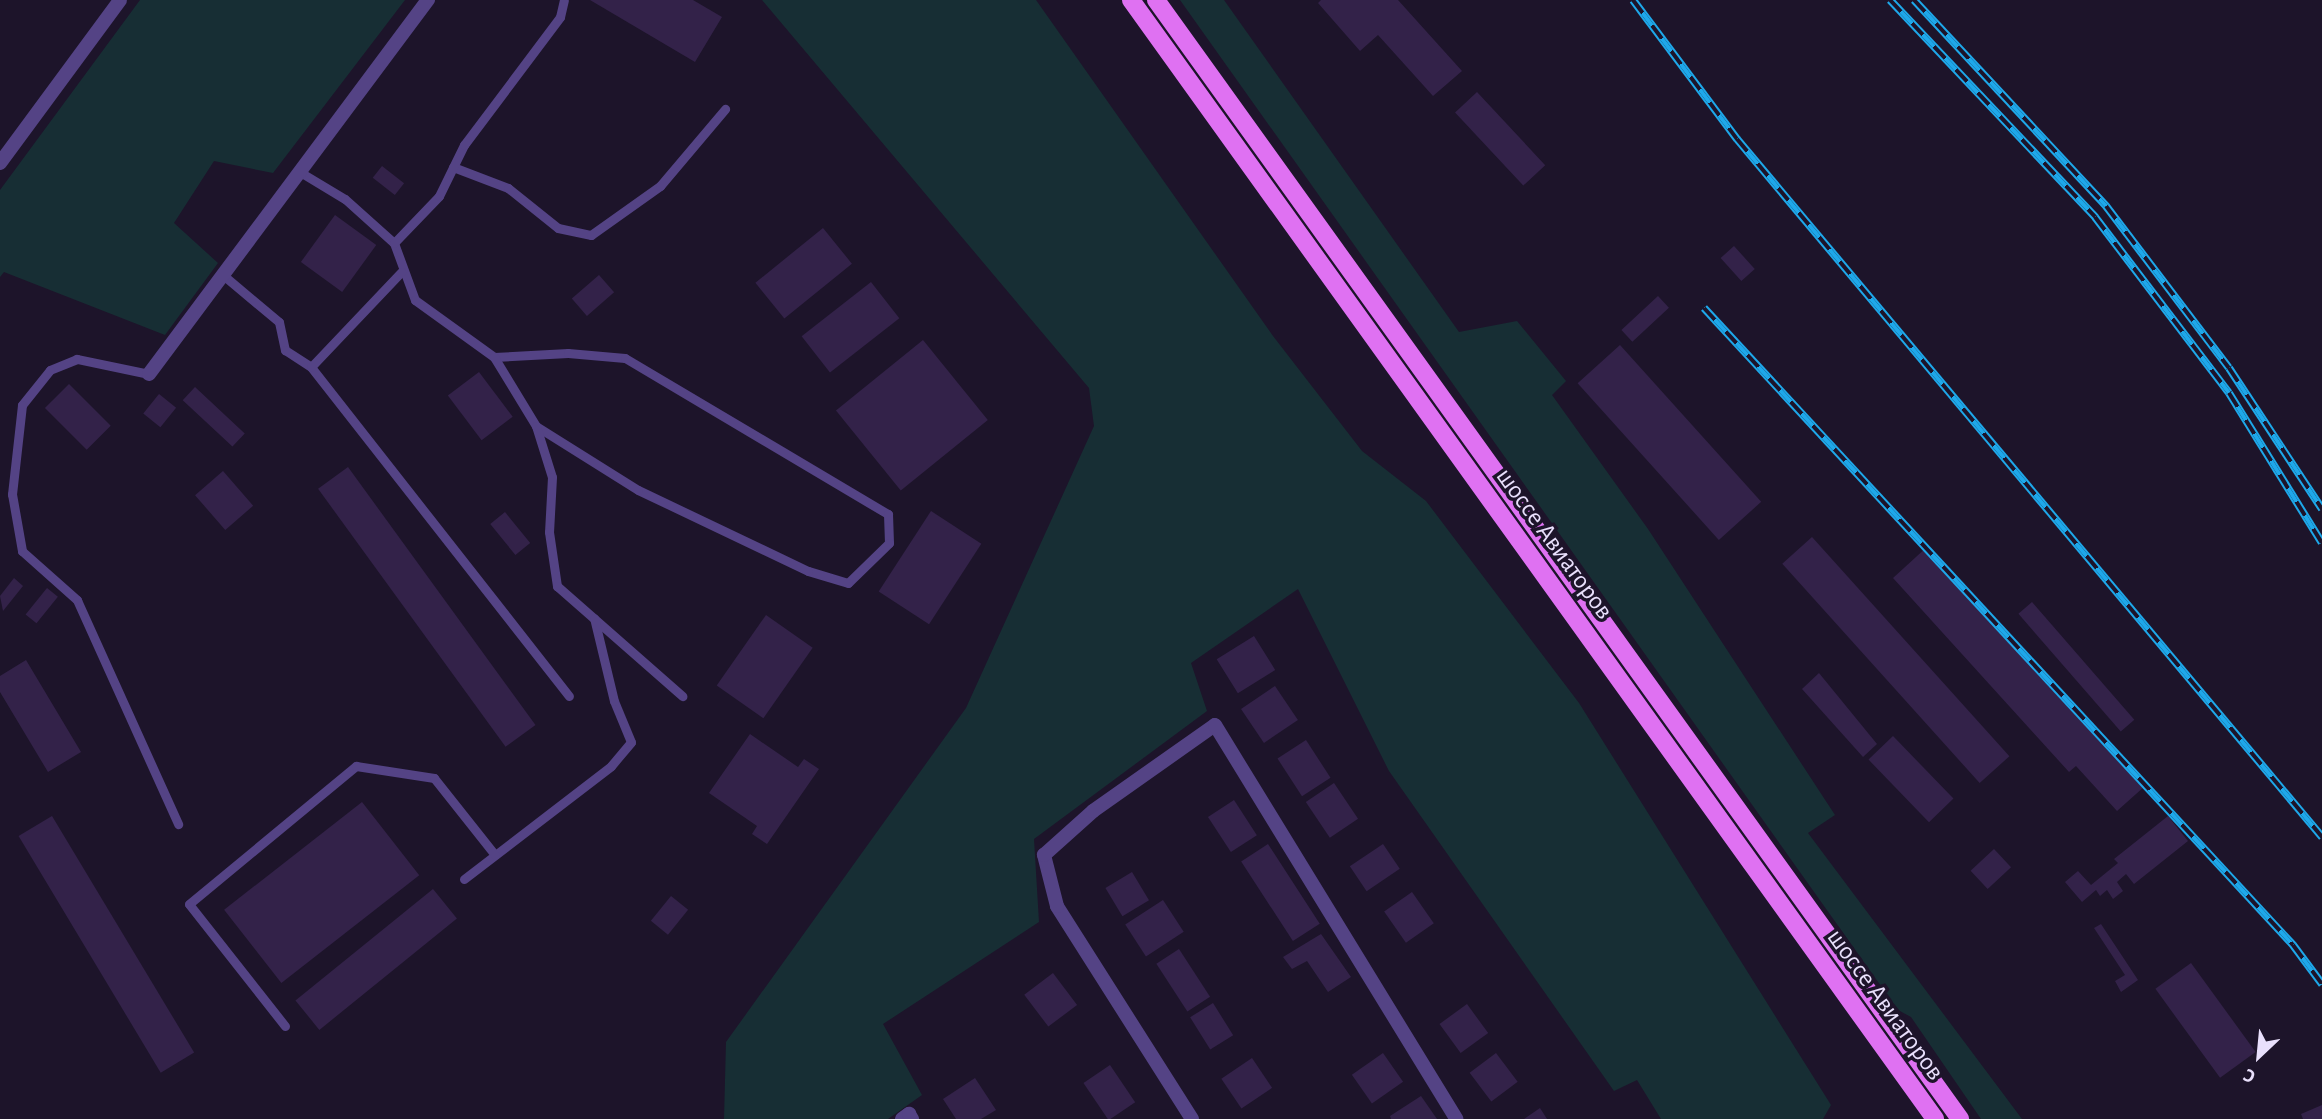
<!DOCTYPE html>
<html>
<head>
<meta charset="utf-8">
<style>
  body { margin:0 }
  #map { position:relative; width:2322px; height:1119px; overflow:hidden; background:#1d142a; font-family:"Alegreya Sans",sans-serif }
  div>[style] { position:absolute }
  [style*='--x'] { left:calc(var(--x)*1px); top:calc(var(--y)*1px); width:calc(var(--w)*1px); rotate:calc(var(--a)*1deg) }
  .green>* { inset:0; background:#172e34 }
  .building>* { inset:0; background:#332249; transform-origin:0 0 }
  .service>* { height:9px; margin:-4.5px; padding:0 4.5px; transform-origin:4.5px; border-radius:4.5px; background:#544385 }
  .minor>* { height:14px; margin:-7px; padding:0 7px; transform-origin:7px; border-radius:7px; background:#544385 }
  .primary>* { height:18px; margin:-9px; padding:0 9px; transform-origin:9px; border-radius:9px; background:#df71f2 }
  .rail>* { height:8px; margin-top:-4px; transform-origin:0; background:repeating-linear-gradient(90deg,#1d142a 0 16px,#1ea8ea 0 32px); box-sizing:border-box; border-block:2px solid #1ea8ea }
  span { translate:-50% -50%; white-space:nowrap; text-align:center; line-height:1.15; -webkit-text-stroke:7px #1d142a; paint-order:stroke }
  .street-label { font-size:26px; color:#e9e0fc }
  .north { position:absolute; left:2224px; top:1021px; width:70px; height:70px; -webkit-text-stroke:5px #1d142a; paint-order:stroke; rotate:206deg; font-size:19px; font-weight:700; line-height:28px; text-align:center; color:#e9e0fc }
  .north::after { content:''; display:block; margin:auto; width:24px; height:32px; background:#e9e0fc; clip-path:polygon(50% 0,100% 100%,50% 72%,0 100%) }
</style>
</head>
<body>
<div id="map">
  <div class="green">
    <div style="clip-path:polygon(140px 0,405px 0,273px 173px,214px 161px,174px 223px,218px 263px,165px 335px,4px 272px,0 277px,0 190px)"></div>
    <div style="clip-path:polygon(762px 0,1036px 0,1273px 336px,1362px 451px,1426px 501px,1579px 703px,1831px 1105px,1823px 1119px,1661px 1119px,1637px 1080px,1614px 1091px,1389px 771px,1298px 589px,1191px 663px,1207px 711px,1034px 839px,1039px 922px,883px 1024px,922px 1095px,888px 1119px,724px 1119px,726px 1042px,966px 708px,1094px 426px,1089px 388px)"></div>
    <div style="clip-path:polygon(1180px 0,1224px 0,1459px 332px,1517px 321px,1566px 381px,1552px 395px,1648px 529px,1835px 815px,1808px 833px,2022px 1119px,1981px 1119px,1911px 1017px,1898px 1010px)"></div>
  </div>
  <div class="building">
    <div style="clip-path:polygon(590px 0,693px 0,722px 17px,695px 62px)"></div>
    <div style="clip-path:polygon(1321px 0,1398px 0,1462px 71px,1433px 96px,1378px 35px,1360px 51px,1318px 3px)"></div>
    <div style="left:1477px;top:92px;width:100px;height:30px;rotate:47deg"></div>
    <div style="left:382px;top:166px;width:28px;height:15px;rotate:38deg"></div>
    <div style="left:335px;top:215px;width:51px;height:58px;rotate:36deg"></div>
    <div style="left:823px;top:228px;width:46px;height:87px;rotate:51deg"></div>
    <div style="left:1734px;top:246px;width:31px;height:18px;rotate:48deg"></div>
    <div style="left:599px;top:275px;width:23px;height:36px;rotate:49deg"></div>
    <div style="left:871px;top:282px;width:46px;height:88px;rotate:52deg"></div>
    <div style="left:1658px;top:296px;width:16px;height:50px;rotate:47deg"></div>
    <div style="left:923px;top:340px;width:103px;height:112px;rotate:51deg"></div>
    <div style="left:1620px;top:345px;width:211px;height:57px;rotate:48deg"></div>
    <div style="left:479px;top:372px;width:56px;height:39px;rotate:53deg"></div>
    <div style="left:69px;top:384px;width:59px;height:34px;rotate:45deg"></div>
    <div style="left:195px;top:387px;width:68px;height:18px;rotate:43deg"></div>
    <div style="left:159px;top:394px;width:22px;height:25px;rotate:39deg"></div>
    <div style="left:348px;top:467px;width:319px;height:37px;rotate:54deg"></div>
    <div style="left:223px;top:471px;width:46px;height:37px;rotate:49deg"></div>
    <div style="left:931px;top:511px;width:60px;height:96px;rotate:33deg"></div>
    <div style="left:505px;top:512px;width:40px;height:19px;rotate:51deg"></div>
    <div style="left:1812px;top:537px;width:295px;height:40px;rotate:48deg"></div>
    <div style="clip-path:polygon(1928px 546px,2145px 786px,2117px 811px,2076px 766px,2069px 772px,1893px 578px)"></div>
    <div style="clip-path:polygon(14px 578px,23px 586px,3px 611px,0 596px)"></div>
    <div style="left:47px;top:588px;width:14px;height:34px;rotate:39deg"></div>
    <div style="left:2032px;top:602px;width:156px;height:18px;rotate:49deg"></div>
    <div style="left:766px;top:615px;width:57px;height:86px;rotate:35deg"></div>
    <div style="left:1254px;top:636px;width:40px;height:44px;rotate:58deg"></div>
    <div style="clip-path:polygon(26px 660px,81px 752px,48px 772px,0 692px,0 676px)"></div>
    <div style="clip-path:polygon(1819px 673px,1877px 744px,1863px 757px,1802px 689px)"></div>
    <div style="left:1275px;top:686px;width:41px;height:41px;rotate:56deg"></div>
    <div style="clip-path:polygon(750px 734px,798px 767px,804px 759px,819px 769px,767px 844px,752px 834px,757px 826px,709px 793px)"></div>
    <div style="left:1893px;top:736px;width:87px;height:34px;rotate:46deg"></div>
    <div style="left:1306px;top:740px;width:45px;height:34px;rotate:57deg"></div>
    <div style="left:1334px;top:783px;width:43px;height:34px;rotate:56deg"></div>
    <div style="left:1234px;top:800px;width:42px;height:31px;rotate:57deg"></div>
    <div style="left:362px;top:802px;width:93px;height:175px;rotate:52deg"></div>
    <div style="left:52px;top:816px;width:276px;height:39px;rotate:59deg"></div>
    <div style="clip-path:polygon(2168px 816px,2188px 841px,2134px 884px,2126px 874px,2117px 882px,2123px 891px,2113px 899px,2107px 890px,2100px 896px,2096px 890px,2082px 902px,2065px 882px,2078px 871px,2091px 885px,2118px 863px,2114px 859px)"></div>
    <div style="left:1268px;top:844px;width:95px;height:32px;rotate:57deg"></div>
    <div style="left:1383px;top:844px;width:30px;height:40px;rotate:56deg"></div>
    <div style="left:1994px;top:849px;width:25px;height:32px;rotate:47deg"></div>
    <div style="left:1132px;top:872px;width:33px;height:31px;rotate:59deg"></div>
    <div style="left:433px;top:889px;width:38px;height:177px;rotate:51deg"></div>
    <div style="left:1412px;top:892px;width:38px;height:34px;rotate:55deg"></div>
    <div style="left:671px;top:896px;width:22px;height:32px;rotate:39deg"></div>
    <div style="left:1163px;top:900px;width:38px;height:45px;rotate:57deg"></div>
    <div style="clip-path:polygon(2101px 924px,2138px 980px,2121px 992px,2115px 981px,2125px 975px,2094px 928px)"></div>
    <div style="clip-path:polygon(1321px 934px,1351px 977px,1328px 992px,1307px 961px,1292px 969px,1283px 957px)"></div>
    <div style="left:1179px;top:949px;width:57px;height:27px;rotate:57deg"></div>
    <div style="left:2191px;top:963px;width:110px;height:44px;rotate:54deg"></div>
    <div style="left:1053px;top:973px;width:40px;height:36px;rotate:53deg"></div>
    <div style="left:1213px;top:1003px;width:38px;height:27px;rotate:58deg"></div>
    <div style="left:1467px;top:1004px;width:36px;height:34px;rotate:54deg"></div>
    <div style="left:1383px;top:1053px;width:35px;height:38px;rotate:55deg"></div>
    <div style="left:1496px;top:1053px;width:36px;height:33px;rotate:53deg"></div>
    <div style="left:1252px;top:1058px;width:36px;height:37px;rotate:56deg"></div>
    <div style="left:1110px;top:1065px;width:45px;height:32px;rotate:56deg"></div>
    <div style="clip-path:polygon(975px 1078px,996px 1110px,981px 1119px,956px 1119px,943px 1099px)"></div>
    <div style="clip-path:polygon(1421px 1096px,1437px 1119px,1391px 1119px,1390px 1116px)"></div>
    <div style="clip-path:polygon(2322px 1105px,2322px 1119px,2303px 1119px,2301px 1114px)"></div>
    <div style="clip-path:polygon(1540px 1108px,1547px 1119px,1524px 1119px)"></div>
  </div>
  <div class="service">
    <div style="--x:453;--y:167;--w:59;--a:20.9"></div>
    <div style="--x:508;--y:188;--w:64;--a:38.7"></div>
    <div style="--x:558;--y:228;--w:34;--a:12"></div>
    <div style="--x:591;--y:235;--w:85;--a:-35.4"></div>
    <div style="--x:660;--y:186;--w:101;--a:-49.8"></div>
    <div style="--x:300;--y:172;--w:52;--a:31"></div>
    <div style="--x:345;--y:199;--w:66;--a:41.9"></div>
    <div style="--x:394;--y:243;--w:61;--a:69.8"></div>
    <div style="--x:415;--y:300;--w:97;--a:35.8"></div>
    <div style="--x:494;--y:357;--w:74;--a:-3.1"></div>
    <div style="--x:568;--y:353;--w:57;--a:5"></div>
    <div style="--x:625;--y:358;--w:306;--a:30.7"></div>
    <div style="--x:888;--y:514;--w:29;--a:88"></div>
    <div style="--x:889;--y:543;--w:57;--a:135.7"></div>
    <div style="--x:848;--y:583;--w:42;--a:-163.3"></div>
    <div style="--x:808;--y:571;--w:188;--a:-154.5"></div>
    <div style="--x:638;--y:490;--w:120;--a:-147.9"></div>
    <div style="--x:536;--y:426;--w:81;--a:-121.3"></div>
    <div style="--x:394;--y:243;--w:65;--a:-46.2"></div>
    <div style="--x:439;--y:196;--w:57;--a:-63.9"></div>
    <div style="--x:464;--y:145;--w:160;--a:-53.1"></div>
    <div style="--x:560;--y:17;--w:17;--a:-77"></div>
    <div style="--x:223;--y:275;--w:73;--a:40"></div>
    <div style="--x:279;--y:322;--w:29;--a:78"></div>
    <div style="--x:285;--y:350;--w:31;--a:33"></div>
    <div style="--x:311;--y:367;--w:418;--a:51.9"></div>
    <div style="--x:311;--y:367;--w:131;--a:-46.5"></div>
    <div style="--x:149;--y:374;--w:74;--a:-168.2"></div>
    <div style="--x:77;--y:359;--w:29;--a:158"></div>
    <div style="--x:50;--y:370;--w:45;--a:128.7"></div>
    <div style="--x:22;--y:405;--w:90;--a:96.4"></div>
    <div style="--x:12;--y:494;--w:58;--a:80"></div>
    <div style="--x:22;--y:551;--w:74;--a:41.7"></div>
    <div style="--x:77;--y:600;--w:246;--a:65.7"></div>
    <div style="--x:536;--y:426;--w:53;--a:72.6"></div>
    <div style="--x:552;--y:477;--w:55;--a:93.1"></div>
    <div style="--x:549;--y:532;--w:55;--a:81.6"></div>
    <div style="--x:557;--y:586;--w:167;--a:41.3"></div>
    <div style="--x:464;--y:879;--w:185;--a:-37.5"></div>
    <div style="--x:611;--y:766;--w:31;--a:-50"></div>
    <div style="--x:631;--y:742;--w:44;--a:-112.5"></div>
    <div style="--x:614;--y:701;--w:85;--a:-103.5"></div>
    <div style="--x:285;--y:1026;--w:155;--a:-128.2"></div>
    <div style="--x:189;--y:904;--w:217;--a:-39.6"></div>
    <div style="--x:356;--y:766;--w:79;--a:8.7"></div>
    <div style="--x:434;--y:778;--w:98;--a:51.6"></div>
  </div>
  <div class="minor">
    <div style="--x:0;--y:163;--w:202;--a:-53.6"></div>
    <div style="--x:149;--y:374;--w:467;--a:-53.3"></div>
    <div style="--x:902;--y:1119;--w:9;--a:-36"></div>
    <div style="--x:909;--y:1114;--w:6;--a:59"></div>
    <div style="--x:1192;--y:1119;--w:252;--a:-122.4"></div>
    <div style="--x:1057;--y:906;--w:53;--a:-104.3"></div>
    <div style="--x:1044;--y:855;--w:66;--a:-41.9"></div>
    <div style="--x:1093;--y:811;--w:149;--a:-35.2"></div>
    <div style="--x:1215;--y:725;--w:462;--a:58.5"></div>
  </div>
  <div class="primary">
    <div style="--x:1131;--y:0;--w:1378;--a:54.3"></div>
    <div style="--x:1156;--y:0;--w:1378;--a:54.3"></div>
  </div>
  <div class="rail">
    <div style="--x:1633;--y:0;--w:174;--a:53.2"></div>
    <div style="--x:1737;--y:139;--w:911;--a:50.03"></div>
    <div style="--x:1890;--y:0;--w:299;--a:46.6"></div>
    <div style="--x:2095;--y:217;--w:221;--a:52.7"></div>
    <div style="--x:2229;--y:393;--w:176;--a:58.2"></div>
    <div style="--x:1914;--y:0;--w:282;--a:47"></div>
    <div style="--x:2106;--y:206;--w:203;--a:52.8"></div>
    <div style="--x:2229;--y:368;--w:169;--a:56.6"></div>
    <div style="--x:1704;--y:308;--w:868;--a:47.24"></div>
    <div style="--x:2293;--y:945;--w:49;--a:53.4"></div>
  </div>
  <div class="street-label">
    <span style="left:1554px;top:544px;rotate:54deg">шоссе Авиаторов</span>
    <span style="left:1885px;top:1005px;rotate:54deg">шоссе Авиаторов</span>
  </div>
  <div class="north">С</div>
</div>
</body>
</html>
